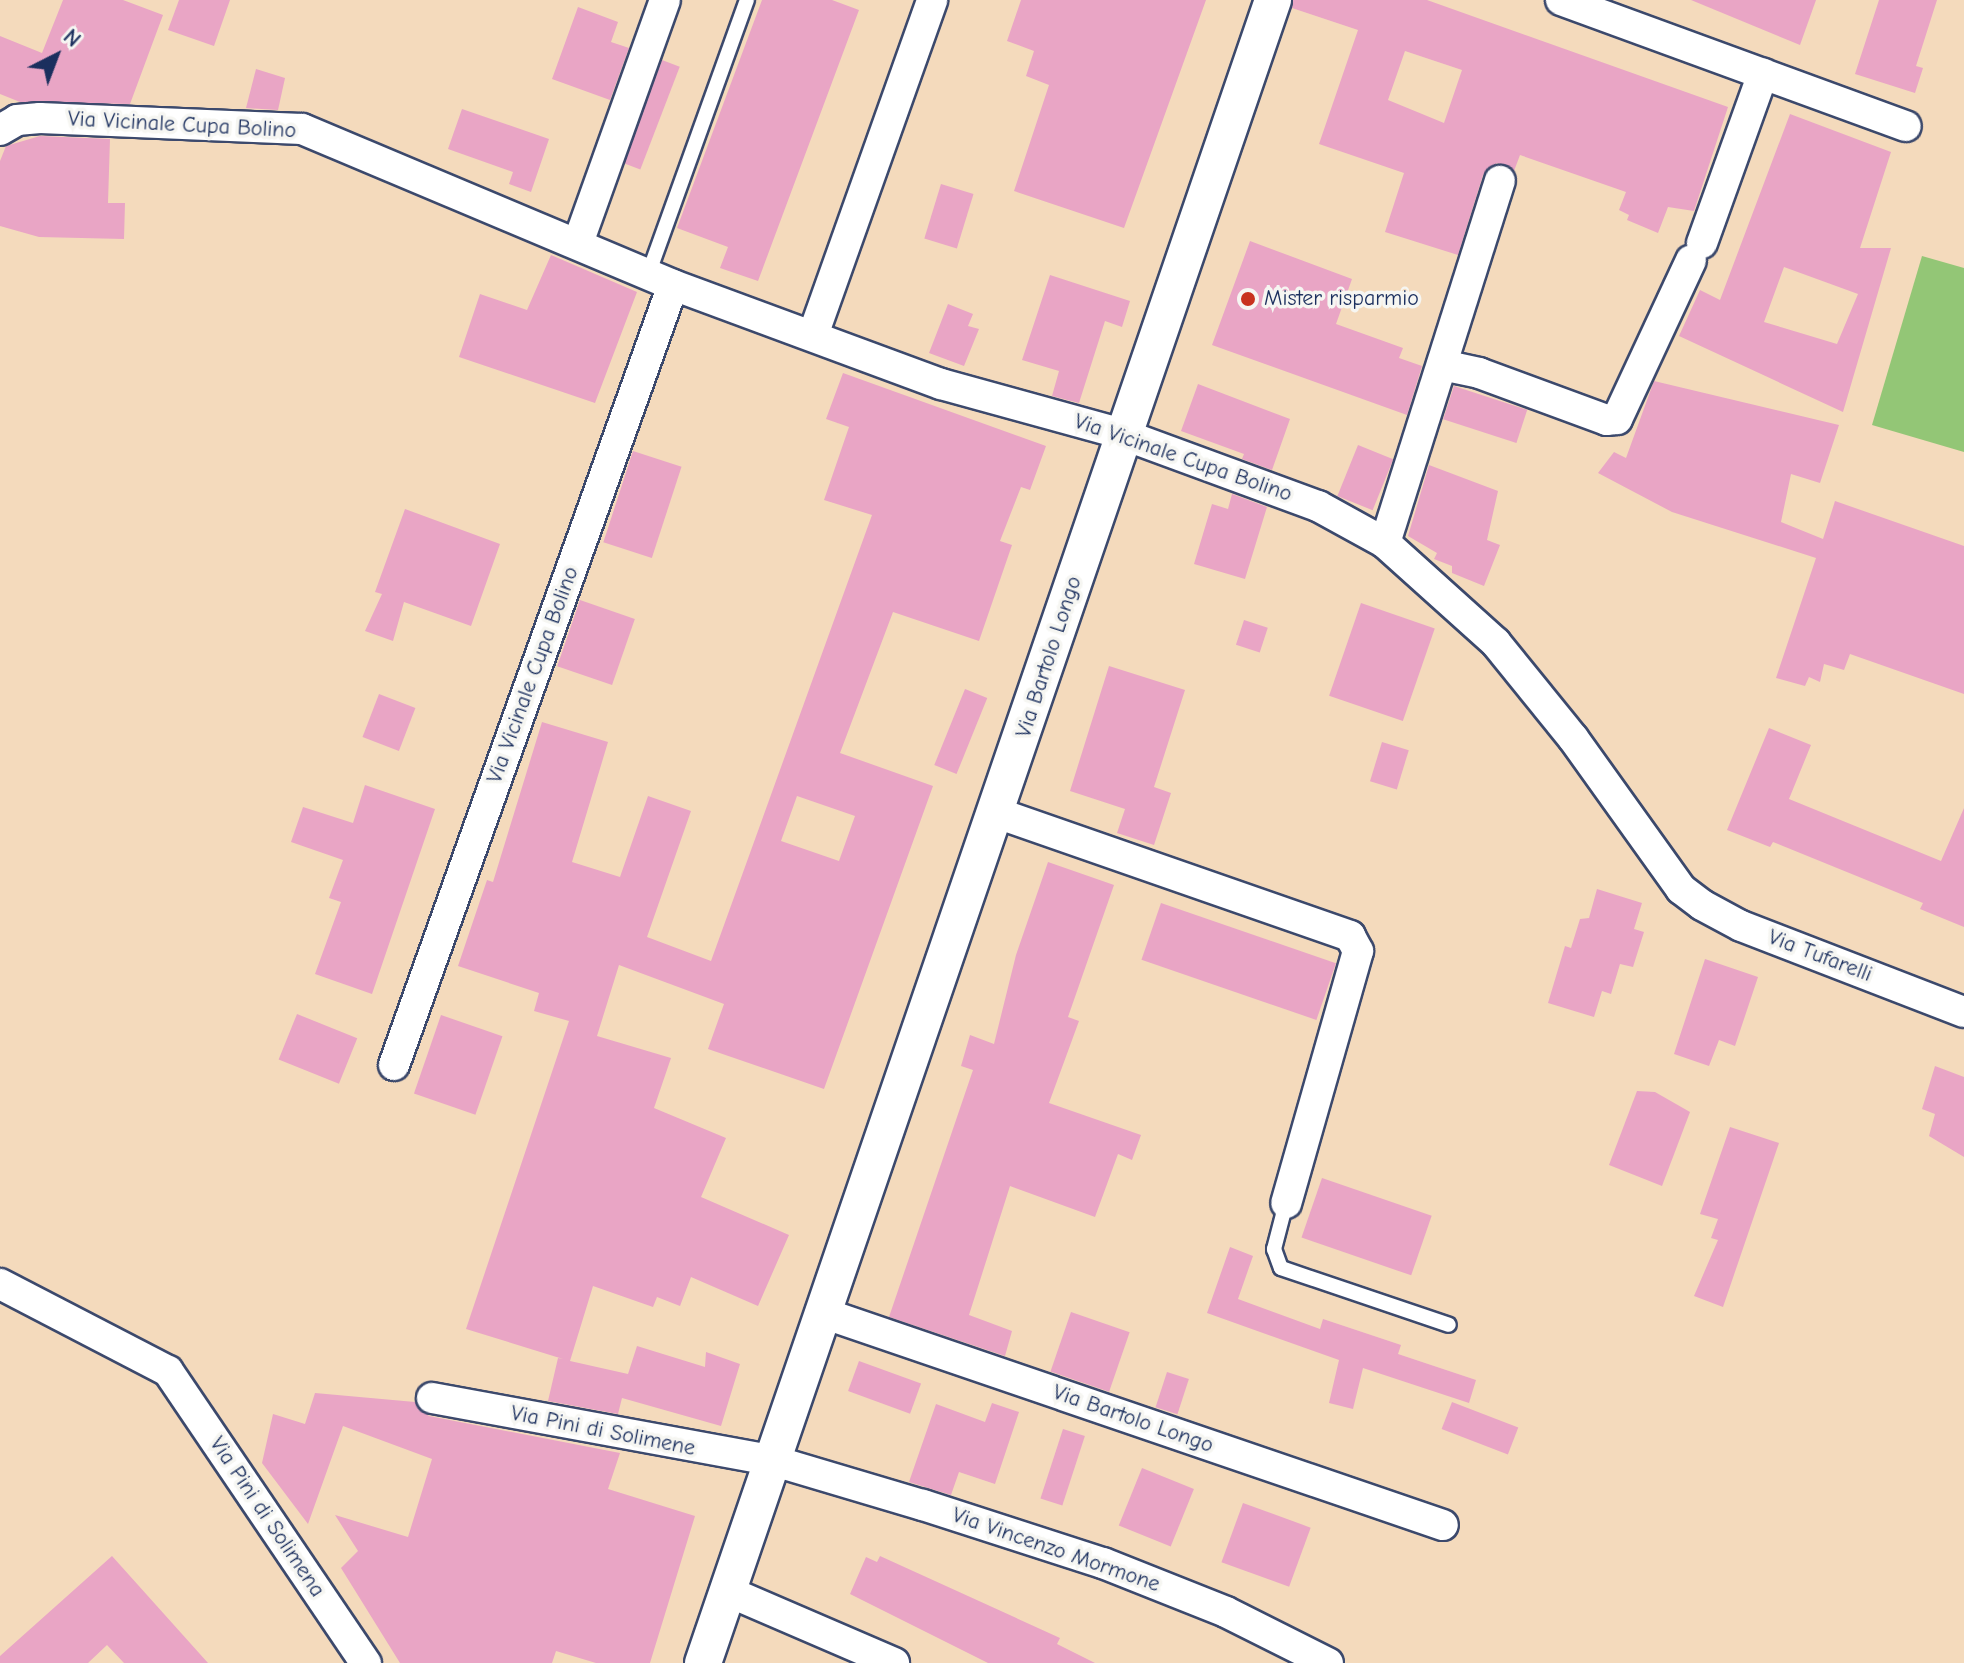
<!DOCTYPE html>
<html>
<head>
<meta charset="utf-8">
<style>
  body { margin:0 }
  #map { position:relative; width:1964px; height:1663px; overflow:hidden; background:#f4dabc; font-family:"Comic Neue",sans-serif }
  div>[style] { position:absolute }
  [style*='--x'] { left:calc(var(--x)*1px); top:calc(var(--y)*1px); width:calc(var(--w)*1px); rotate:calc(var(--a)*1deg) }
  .green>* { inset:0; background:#93c676 }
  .building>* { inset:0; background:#e9a5c5; transform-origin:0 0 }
  .roads { filter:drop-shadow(2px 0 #3c496c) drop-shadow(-2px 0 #3c496c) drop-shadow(0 2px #3c496c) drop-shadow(0 -2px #3c496c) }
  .service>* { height:14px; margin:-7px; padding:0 7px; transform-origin:7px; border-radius:7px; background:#fff }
  .minor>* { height:30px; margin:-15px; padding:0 15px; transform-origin:15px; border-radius:15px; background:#fff }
  .tertiary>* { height:36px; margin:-18px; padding:0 18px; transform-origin:18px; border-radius:18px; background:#fff }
  .dots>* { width:22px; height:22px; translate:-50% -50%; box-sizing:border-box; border:4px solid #f6f6f2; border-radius:50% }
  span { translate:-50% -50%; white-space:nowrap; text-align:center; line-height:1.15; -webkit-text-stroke:7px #f6f6f2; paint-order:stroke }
  .street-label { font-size:22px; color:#1b2f5e }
  .poi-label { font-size:22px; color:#1b2f5e }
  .left { translate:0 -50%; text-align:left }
  .north { position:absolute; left:16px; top:16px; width:80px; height:80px; -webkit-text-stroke:6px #f6f6f2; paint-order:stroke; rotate:42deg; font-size:22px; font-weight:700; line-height:32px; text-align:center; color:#1b2f5e }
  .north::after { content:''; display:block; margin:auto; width:28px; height:36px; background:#1b2f5e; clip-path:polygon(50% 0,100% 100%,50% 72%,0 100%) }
</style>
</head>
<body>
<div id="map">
  <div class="green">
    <div style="clip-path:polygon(1922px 256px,1964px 268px,1964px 452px,1872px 425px)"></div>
  </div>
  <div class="building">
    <div style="clip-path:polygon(63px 0,123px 0,163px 15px,130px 104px,20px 102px,0 94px,0 36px,42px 53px)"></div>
    <div style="clip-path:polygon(179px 0,230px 0,214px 46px,168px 30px)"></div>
    <div style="clip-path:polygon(762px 0,832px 0,859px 10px,758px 281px,720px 268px,728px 247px,677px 228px)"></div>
    <div style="clip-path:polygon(1021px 0,1206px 0,1124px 228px,1014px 191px,1049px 85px,1026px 76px,1034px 51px,1007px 41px)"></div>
    <div style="clip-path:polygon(evenodd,1293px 0,1427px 0,1728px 107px,1694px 211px,1668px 207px,1658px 233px,1627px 220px,1629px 215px,1619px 210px,1626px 192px,1520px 155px,1514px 171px,1497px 163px,1483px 175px,1458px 255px,1385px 232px,1404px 173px,1319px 144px,1358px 30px,1292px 8px,1293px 0,1405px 51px,1462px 70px,1444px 123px,1388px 100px,1405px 51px)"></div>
    <div style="clip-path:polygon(1691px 0,1816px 0,1800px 45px)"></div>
    <div style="clip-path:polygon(1879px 0,1937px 0,1916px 66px,1923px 68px,1915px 93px,1855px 74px)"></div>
    <div style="clip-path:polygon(578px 7px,618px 22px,611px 42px,629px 48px,610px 100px,552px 79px)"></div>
    <div style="left:662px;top:60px;width:19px;height:110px;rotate:21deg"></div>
    <div style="clip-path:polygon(256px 69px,285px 78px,278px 110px,246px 108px)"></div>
    <div style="clip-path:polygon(462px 109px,549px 139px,531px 192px,509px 184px,513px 172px,448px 149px)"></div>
    <div style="clip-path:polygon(evenodd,1790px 114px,1891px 152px,1860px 248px,1891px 248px,1843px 412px,1679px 336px,1700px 290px,1720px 300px,1790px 114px,1784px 267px,1858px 294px,1837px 344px,1764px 322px,1784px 267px)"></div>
    <div style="clip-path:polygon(40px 136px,110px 139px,108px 203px,125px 203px,124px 239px,39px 237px,0 226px,0 161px,6px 146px)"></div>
    <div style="left:941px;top:184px;width:34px;height:57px;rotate:17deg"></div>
    <div style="clip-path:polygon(1250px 241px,1352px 279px,1336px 324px,1403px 348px,1399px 358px,1422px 366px,1407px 415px,1212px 345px)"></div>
    <div style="clip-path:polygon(551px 255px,637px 292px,595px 403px,459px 357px,480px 294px,527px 310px)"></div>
    <div style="clip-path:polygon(1050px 275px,1130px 301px,1122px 327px,1105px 321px,1079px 403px,1052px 396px,1059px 371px,1022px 360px)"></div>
    <div style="clip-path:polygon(948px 304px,973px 314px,968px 326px,979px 329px,964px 366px,929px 353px)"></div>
    <div style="clip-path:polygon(evenodd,843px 373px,1046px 446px,1030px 490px,1021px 487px,1000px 541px,1012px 545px,979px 641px,893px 612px,840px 753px,933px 786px,824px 1089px,708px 1049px,724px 1004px,619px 965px,597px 1036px,671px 1058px,654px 1108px,726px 1138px,701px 1197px,789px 1235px,758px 1306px,691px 1277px,680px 1306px,657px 1297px,653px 1307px,593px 1286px,570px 1361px,628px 1374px,637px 1346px,705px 1367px,706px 1352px,740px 1364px,721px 1426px,622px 1398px,618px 1414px,548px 1401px,558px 1358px,563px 1359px,466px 1329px,569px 1021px,534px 1011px,539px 993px,458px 966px,487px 880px,493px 882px,542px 722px,608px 742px,572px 862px,620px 877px,648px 796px,691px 811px,647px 937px,711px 961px,872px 515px,824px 500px,849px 427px,826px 419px,843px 373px,797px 796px,855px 816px,839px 861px,781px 841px,797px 796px)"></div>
    <div style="clip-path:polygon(1654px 381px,1839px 425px,1820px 483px,1791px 474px,1781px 522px,1823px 539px,1835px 501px,1964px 546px,1964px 694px,1850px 654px,1844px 670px,1824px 664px,1820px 682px,1809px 677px,1805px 686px,1776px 678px,1816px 558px,1672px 512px,1598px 473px,1614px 452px,1626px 458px)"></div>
    <div style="clip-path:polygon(1198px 384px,1290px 419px,1272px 470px,1242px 459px,1244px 454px,1181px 431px)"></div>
    <div style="left:1454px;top:386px;width:77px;height:35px;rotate:18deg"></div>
    <div style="left:1358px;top:445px;width:38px;height:55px;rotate:22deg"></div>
    <div style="left:633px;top:451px;width:51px;height:96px;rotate:18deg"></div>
    <div style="clip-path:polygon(1429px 465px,1498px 491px,1487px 540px,1500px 545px,1484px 586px,1452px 573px,1452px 566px,1434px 559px,1437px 553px,1408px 536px)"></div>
    <div style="clip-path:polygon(1232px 494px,1267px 507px,1245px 579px,1194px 564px,1212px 504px,1228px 509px)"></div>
    <div style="clip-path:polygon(405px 509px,500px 544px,471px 626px,404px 602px,393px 641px,365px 631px,382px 594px,375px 592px)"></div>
    <div style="left:580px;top:600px;width:58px;height:70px;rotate:19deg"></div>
    <div style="left:1361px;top:603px;width:78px;height:98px;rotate:19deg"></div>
    <div style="left:1244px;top:620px;width:25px;height:26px;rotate:18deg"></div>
    <div style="clip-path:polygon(1109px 666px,1185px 690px,1154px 787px,1171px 793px,1154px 845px,1117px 833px,1125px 809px,1070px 791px)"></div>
    <div style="left:965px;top:689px;width:24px;height:82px;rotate:22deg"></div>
    <div style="left:379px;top:694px;width:39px;height:46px;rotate:21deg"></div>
    <div style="clip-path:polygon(1769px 728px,1811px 745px,1789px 799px,1941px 861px,1964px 808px,1964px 927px,1920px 909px,1923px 903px,1773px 842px,1770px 847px,1727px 830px)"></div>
    <div style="left:1382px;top:742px;width:28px;height:41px;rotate:17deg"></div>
    <div style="clip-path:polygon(365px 785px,435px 809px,372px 994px,315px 974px,341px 902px,329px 898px,343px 860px,291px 842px,303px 807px,353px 823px)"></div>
    <div style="clip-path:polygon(1048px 862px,1114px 885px,1068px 1017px,1079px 1021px,1049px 1103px,1141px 1135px,1132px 1160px,1118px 1154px,1095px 1217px,1010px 1186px,969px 1315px,1012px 1331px,1005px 1356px,889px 1317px,973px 1070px,961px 1066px,970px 1035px,994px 1044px,1016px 955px)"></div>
    <div style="clip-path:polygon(1597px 889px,1642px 903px,1634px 929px,1644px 932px,1633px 967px,1620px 964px,1611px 994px,1602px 991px,1594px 1017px,1548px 1003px,1565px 946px,1571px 948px,1580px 919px,1589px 918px)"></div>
    <div style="left:1161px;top:903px;width:185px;height:60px;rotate:19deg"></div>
    <div style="clip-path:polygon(1705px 959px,1758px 977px,1735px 1046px,1719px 1040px,1709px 1066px,1674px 1054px)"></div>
    <div style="left:297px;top:1014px;width:65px;height:49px;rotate:22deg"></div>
    <div style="left:441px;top:1015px;width:65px;height:83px;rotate:19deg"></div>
    <div style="clip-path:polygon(1935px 1066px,1964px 1077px,1964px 1157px,1929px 1136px,1935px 1114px,1922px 1109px)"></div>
    <div style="clip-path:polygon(1637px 1091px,1655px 1092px,1690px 1112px,1662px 1186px,1609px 1165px)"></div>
    <div style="clip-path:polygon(1730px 1127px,1779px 1143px,1723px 1307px,1694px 1296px,1718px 1240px,1711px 1238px,1718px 1219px,1700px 1214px)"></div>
    <div style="left:1322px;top:1178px;width:116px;height:63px;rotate:19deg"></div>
    <div style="clip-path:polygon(1230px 1247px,1253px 1256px,1238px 1299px,1320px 1329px,1323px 1319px,1401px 1345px,1398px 1354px,1476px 1380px,1469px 1403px,1363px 1368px,1353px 1409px,1329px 1403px,1339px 1360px,1207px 1313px)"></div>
    <div style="left:1071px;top:1312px;width:62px;height:63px;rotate:19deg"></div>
    <div style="left:859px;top:1361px;width:66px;height:32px;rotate:20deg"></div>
    <div style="left:1167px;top:1372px;width:23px;height:37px;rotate:18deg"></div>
    <div style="clip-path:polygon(315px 1393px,415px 1402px,429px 1416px,620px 1453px,608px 1489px,695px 1516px,650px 1663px,596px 1663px,556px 1651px,552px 1663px,400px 1663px,341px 1568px,358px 1551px,335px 1515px,408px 1537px,432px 1459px,343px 1426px,308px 1524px,262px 1463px,273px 1414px,305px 1424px)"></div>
    <div style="left:1452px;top:1402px;width:71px;height:29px;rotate:21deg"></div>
    <div style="clip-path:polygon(992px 1403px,1019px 1412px,995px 1484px,959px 1472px,951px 1495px,909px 1482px,936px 1404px,985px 1422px)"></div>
    <div style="left:1063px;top:1429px;width:23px;height:73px;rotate:18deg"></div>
    <div style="left:1142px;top:1468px;width:56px;height:62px;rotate:22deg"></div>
    <div style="left:1243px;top:1503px;width:72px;height:63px;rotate:20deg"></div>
    <div style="clip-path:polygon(112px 1556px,208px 1663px,124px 1663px,107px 1645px,88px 1663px,0 1663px,0 1656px)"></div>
    <div style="clip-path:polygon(880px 1556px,1060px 1638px,1057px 1644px,1095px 1663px,988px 1663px,850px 1594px,866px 1557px,877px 1562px)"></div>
  </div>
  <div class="roads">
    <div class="service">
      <div style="--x:649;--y:272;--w:289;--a:-70.2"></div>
      <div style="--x:1286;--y:1203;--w:48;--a:104.6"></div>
      <div style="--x:1274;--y:1249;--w:20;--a:70"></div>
      <div style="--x:1281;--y:1268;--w:177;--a:18.7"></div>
    </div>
    <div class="minor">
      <div style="--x:1561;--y:0;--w:367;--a:20.1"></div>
      <div style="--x:0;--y:130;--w:20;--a:-30"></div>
      <div style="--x:17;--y:120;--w:23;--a:-5"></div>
      <div style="--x:40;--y:118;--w:262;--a:2.4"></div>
      <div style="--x:302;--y:129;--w:402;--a:22.8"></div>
      <div style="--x:673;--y:285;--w:286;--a:20.3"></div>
      <div style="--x:941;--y:384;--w:188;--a:15.4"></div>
      <div style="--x:1122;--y:434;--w:209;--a:20.2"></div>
      <div style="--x:1318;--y:506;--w:77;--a:28.9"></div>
      <div style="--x:1385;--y:543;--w:149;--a:42"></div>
      <div style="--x:1496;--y:643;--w:122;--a:51"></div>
      <div style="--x:1573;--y:738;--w:186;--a:54.4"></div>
      <div style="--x:1681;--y:889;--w:26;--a:37"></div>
      <div style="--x:1702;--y:905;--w:44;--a:28.3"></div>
      <div style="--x:1741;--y:926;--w:239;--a:21.1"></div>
      <div style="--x:578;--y:243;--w:258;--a:-70.3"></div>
      <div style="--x:1702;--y:243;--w:180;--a:-70.2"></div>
      <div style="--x:813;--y:335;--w:356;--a:-70.4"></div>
      <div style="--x:1442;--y:365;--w:38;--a:12"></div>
      <div style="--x:1479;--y:373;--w:136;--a:20.2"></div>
      <div style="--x:1607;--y:420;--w:10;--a:-6"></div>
      <div style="--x:1617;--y:419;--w:175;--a:-65"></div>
      <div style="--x:1385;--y:543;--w:380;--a:-72.4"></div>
      <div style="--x:997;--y:813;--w:374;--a:19.2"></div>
      <div style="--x:1350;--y:936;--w:17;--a:62"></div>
      <div style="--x:1358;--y:951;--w:262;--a:105.9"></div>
      <div style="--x:394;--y:1065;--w:828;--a:-70.32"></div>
      <div style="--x:0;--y:1284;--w:189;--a:27.4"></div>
      <div style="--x:168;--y:1371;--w:353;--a:55.9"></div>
      <div style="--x:823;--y:1313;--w:655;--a:18.88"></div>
      <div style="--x:432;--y:1398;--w:348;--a:10.4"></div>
      <div style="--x:774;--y:1461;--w:155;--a:16.5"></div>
      <div style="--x:923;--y:1505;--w:189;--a:17.9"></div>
      <div style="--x:1103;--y:1563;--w:132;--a:21.7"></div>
      <div style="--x:1226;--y:1612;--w:114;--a:26.6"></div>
      <div style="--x:727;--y:1591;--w:182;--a:23.3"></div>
    </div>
    <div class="tertiary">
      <div style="--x:703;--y:1663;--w:1758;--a:-71.08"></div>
    </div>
  </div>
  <div class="dots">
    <div style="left:1248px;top:299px;background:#c8321e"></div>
  </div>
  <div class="street-label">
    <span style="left:182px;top:125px;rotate:3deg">Via Vicinale Cupa Bolino</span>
    <span style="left:1183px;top:458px;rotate:19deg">Via Vicinale Cupa Bolino</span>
    <span style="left:1049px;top:657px;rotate:-72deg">Via Bartolo Longo</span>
    <span style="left:533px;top:675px;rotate:-70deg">Via Vicinale Cupa Bolino</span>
    <span style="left:1820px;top:956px;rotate:21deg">Via Tufarelli</span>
    <span style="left:1133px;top:1419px;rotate:19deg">Via Bartolo Longo</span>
    <span style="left:603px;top:1431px;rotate:11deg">Via Pini di Solimene</span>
    <span style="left:267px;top:1517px;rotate:56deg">Via Pini di Solimena</span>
    <span style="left:1056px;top:1550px;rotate:19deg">Via Vincenzo Mormone</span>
  </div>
  <div class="poi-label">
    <span class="left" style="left:1264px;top:299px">Mister risparmio</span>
  </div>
  <div class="north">N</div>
</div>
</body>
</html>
